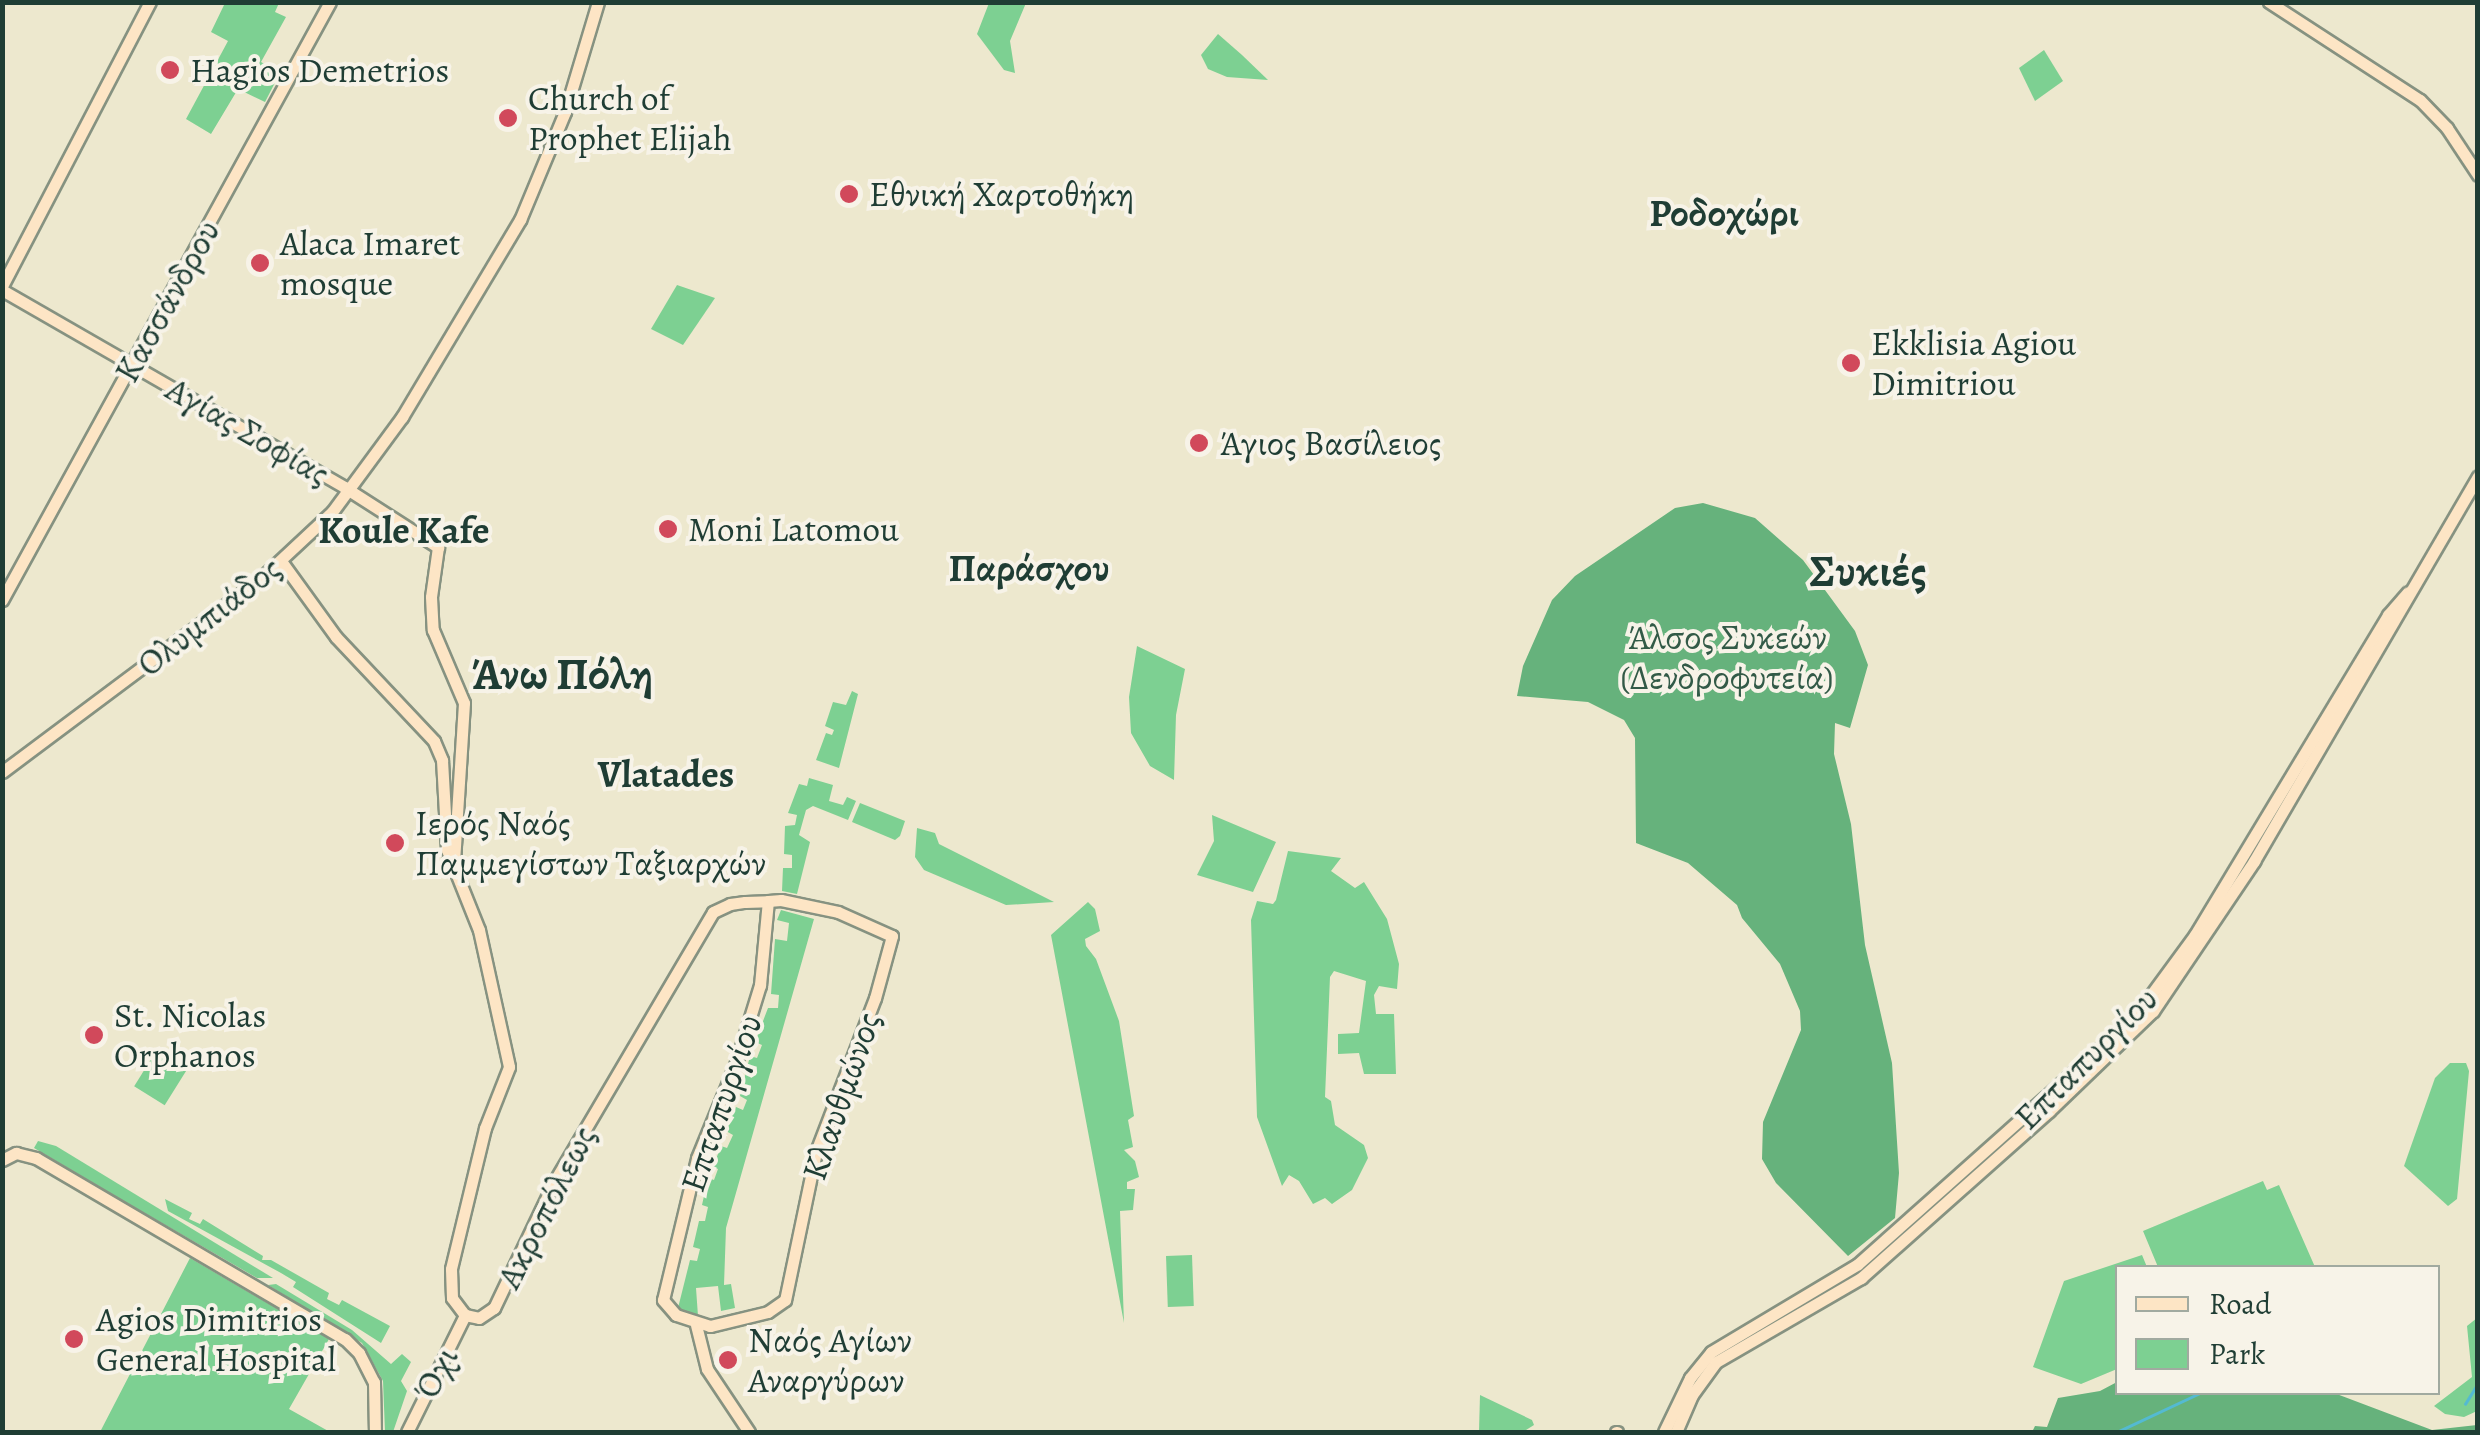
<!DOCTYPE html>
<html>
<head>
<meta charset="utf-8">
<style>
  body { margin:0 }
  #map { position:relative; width:2480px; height:1435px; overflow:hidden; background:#ede8ce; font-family:Alegreya,serif }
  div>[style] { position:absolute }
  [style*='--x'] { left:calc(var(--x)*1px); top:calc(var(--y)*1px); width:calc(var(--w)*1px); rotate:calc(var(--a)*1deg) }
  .green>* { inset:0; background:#7dd092; transform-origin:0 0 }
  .forest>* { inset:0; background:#66b27c }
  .stream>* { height:2.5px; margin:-1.25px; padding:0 1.25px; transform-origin:1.25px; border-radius:1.25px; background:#54bad2 }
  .roads { filter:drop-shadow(2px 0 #869281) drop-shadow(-2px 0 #869281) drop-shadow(0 2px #869281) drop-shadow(0 -2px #869281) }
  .secondary>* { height:11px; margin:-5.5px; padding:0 5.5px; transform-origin:5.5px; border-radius:5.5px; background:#fde5c5 }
  .dots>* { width:28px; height:28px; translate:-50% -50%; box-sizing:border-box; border:5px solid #f7f3e8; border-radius:50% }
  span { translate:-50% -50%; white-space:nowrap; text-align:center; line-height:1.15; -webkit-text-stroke:8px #f7f3e8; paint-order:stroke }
  .poi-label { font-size:35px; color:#1f3d34 }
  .left { translate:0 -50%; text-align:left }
  .street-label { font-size:35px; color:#1f3d34 }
  .park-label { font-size:35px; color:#325a47 }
  .neighbourhood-label { font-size:38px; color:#1f3d34; font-weight:700 }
  .district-label { font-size:45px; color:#1f3d34; font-weight:700 }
  .frame { position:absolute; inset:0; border:5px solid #1f3d34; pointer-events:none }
  .legend { position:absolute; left:2115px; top:1265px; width:325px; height:130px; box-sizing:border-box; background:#f7f3e8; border:2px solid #a1aaa0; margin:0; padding:12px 18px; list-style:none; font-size:30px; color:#1f3d34 }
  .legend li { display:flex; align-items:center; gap:20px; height:50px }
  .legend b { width:50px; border:2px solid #a1aaa0 }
</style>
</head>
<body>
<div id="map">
  <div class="green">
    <div style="clip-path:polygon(225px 3px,279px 3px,275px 12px,286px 17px,261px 62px,280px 73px,265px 102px,238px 89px,211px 134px,186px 119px,228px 41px,211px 32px)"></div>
    <div style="clip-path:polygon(989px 3px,1026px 3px,1010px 41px,1015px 73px,1004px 70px,977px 34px)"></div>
    <div style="clip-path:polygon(1218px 34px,1242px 55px,1268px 80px,1227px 77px,1208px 69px,1201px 55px)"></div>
    <div style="clip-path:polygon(2044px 50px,2063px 81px,2035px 101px,2019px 68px)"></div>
    <div style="clip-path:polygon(677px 285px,715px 298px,683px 345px,651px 329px)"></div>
    <div style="clip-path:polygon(1137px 646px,1185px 669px,1176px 715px,1174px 780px,1150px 766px,1131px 733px,1129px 697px)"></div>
    <div style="clip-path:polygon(852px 691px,858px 694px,839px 768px,816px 760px,826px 733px,832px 735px,834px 730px,825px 726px,833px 702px,846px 705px)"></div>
    <div style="clip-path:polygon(809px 778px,833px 785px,829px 801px,843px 805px,847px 797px,856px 801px,848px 820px,813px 806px,806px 810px,799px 835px,810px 842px,797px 894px,782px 891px,783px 868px,792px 868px,792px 855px,784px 854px,785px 826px,795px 825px,797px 815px,788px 813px,799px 784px,807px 786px)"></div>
    <div style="clip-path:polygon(860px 803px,905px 821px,900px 836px,895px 840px,852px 822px)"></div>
    <div style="clip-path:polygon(1212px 815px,1276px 842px,1253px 892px,1197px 875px,1214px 841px)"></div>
    <div style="clip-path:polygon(917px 828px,935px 833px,939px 844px,1054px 902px,1006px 905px,924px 870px,915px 857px)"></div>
    <div style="clip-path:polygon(1288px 851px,1341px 858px,1331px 871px,1355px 888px,1364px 882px,1387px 919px,1399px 964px,1397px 989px,1379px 986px,1374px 995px,1376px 1014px,1394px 1014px,1396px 1074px,1364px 1074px,1359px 1053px,1338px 1054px,1338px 1034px,1359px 1033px,1366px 981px,1334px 971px,1330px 977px,1325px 1097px,1331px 1101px,1335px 1125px,1364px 1145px,1368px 1158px,1352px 1190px,1332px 1204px,1325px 1198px,1313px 1204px,1299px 1181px,1289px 1175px,1282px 1186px,1257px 1117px,1251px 920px,1257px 901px,1273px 904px,1276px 900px)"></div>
    <div style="clip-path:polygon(1088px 902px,1095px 909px,1100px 931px,1085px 939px,1086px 946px,1096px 959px,1119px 1021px,1134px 1116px,1128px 1120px,1133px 1147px,1124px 1150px,1135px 1161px,1139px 1177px,1127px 1182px,1127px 1189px,1135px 1189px,1133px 1210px,1120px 1211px,1124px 1323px,1051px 935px)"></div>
    <div style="clip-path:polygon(781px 910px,814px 919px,726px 1228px,724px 1285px,731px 1284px,735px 1308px,721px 1311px,718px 1286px,696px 1288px,698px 1316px,678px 1308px,690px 1260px,697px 1261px,700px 1249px,693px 1247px,699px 1221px,705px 1221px,708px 1207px,702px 1205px,708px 1178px,714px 1180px,718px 1169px,713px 1167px,721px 1146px,727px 1148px,733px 1135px,726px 1131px,736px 1107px,743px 1110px,747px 1100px,740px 1096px,750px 1056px,757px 1058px,762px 1045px,755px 1042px,768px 1008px,778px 1008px,779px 995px,771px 994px,775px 939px,787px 941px,789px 923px,777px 920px)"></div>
    <div style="left:158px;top:1048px;width:36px;height:45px;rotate:32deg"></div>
    <div style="clip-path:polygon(2450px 1063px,2466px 1063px,2469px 1071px,2457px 1199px,2448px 1206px,2404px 1166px,2435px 1078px)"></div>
    <div style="clip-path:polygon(38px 1141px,56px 1146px,273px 1278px,257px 1278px,122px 1200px,34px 1148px)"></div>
    <div style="clip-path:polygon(2263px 1181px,2267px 1190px,2279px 1185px,2315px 1267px,2158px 1267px,2143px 1231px)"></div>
    <div style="clip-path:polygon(165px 1199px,192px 1213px,189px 1219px,200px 1224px,203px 1219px,263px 1256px,262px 1260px,271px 1260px,329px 1293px,327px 1299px,339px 1305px,342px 1300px,390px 1326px,381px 1343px,293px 1287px,296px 1282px,281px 1273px,168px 1211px)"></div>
    <div style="left:1192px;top:1255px;width:51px;height:26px;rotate:88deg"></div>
    <div style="clip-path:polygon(2142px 1255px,2147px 1267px,2118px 1268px,2117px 1369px,2081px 1384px,2033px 1367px,2064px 1281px)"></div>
    <div style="clip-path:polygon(190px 1258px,329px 1339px,289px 1409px,330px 1432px,100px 1432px)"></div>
    <div style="clip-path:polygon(276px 1284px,352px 1330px,391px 1364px,402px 1354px,411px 1362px,401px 1381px,407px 1391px,393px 1432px,385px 1432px,383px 1381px,362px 1343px,268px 1285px)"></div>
    <div style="clip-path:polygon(2477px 1318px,2477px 1411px,2464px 1417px,2445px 1414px,2434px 1406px,2472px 1377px,2467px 1326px)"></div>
    <div style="clip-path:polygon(1480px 1395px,1532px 1420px,1534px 1425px,1523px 1432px,1479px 1432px)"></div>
  </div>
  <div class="forest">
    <div style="clip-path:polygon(1703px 503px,1755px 518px,1803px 560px,1855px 631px,1868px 665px,1850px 728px,1835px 723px,1834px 754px,1851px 824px,1865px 945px,1892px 1063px,1899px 1173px,1895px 1218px,1848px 1256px,1776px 1183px,1762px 1159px,1763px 1122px,1801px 1030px,1800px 1011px,1780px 964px,1742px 918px,1737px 905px,1688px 863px,1636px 843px,1635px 738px,1624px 720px,1588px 702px,1517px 696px,1523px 666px,1552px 600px,1575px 576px,1675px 508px)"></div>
    <div style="clip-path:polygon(2117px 1382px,2118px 1392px,2334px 1393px,2432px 1430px,2477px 1425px,2477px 1432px,2032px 1432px,2035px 1426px,2047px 1427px,2058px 1398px,2100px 1391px)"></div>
  </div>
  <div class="stream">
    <div style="--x:2465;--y:1404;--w:25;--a:-58"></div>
    <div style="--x:2117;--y:1432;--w:94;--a:-25.2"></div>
  </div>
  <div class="roads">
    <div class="secondary">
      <div style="--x:2269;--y:2;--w:180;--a:33"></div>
      <div style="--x:2420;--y:100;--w:39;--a:46"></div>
      <div style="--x:2447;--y:128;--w:56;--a:56.6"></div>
      <div style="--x:2;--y:286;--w:320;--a:-62.5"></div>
      <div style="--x:2;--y:290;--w:395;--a:29.9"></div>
      <div style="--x:344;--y:487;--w:112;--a:32.6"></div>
      <div style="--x:438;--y:547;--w:50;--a:98"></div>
      <div style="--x:431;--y:597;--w:33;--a:87"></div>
      <div style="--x:433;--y:630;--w:79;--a:67"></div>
      <div style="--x:464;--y:703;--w:158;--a:93.6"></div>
      <div style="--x:281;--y:561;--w:94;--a:54.1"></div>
      <div style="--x:336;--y:637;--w:143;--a:46.7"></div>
      <div style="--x:434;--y:741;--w:21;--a:67"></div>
      <div style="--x:442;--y:760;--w:90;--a:86.8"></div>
      <div style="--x:447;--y:850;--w:86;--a:68.2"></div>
      <div style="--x:479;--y:930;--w:140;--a:77.6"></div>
      <div style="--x:509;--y:1067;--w:66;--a:111.5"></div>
      <div style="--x:485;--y:1128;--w:145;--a:103.6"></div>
      <div style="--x:451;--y:1269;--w:29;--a:88"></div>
      <div style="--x:452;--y:1298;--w:21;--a:53"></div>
      <div style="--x:465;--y:1315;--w:14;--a:12"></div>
      <div style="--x:479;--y:1318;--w:18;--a:-34"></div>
      <div style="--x:494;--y:1308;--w:140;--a:-64.5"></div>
      <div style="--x:554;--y:1182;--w:313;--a:-59.5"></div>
      <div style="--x:713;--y:912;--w:19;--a:-25"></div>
      <div style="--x:730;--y:904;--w:15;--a:-8"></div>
      <div style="--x:745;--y:902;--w:23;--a:-2"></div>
      <div style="--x:768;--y:901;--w:13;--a:-4"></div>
      <div style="--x:781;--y:900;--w:58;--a:11.9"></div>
      <div style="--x:838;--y:912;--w:59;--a:24"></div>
      <div style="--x:892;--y:936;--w:64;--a:105.3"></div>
      <div style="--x:875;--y:998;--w:165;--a:111"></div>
      <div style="--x:816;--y:1152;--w:151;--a:101.8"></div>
      <div style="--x:785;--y:1300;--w:21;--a:145"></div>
      <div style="--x:768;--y:1312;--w:60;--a:166.4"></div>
      <div style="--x:710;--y:1326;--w:36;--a:-162"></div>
      <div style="--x:676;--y:1315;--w:20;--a:-131"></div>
      <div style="--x:663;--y:1300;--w:146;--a:-76.5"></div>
      <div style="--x:697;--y:1158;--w:103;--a:-67.7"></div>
      <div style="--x:736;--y:1063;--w:82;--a:-72.9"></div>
      <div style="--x:760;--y:985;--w:84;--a:-84.6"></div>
      <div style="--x:2;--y:600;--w:682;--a:-61.26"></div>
      <div style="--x:2;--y:772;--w:321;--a:-36.8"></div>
      <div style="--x:259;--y:580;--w:100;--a:-43"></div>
      <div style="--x:332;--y:512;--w:118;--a:-53.6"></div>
      <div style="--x:402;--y:417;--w:230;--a:-59.1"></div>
      <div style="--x:520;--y:220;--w:117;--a:-67.4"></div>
      <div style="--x:565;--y:112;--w:115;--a:-73.3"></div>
      <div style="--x:2;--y:1160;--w:16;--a:-27"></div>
      <div style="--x:16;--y:1153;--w:21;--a:14"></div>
      <div style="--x:36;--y:1158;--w:358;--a:30.4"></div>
      <div style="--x:345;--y:1339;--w:20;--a:45"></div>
      <div style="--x:359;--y:1353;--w:33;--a:63"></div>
      <div style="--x:374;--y:1382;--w:50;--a:88.9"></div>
      <div style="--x:696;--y:1325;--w:45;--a:76"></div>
      <div style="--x:707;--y:1369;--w:76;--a:56.3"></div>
      <div style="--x:407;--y:1432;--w:131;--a:-63.6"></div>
      <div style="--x:1616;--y:1432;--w:1;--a:0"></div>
      <div style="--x:1664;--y:1432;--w:60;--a:-64.3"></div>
      <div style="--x:1690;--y:1378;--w:33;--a:-51"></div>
      <div style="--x:1711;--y:1352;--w:171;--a:-30.9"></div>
      <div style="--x:1858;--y:1264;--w:370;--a:-41.7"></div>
      <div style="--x:2134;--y:1018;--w:103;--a:-53.7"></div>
      <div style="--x:2195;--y:935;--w:374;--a:-58.9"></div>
      <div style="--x:2388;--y:615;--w:30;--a:-49"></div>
      <div style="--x:1676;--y:1432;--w:40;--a:-66.6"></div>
      <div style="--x:1692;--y:1395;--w:41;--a:-54"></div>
      <div style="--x:1716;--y:1362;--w:168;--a:-30.1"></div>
      <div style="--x:1861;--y:1278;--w:251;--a:-41.6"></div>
      <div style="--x:2049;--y:1111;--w:144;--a:-43.9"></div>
      <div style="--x:2153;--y:1011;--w:181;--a:-56"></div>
      <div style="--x:2254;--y:861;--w:445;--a:-59.8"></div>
    </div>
  </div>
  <div class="dots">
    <div style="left:170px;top:70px;background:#d1495b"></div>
    <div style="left:508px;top:118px;background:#d1495b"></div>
    <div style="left:849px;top:194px;background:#d1495b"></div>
    <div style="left:260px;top:263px;background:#d1495b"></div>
    <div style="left:1851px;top:363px;background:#d1495b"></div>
    <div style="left:1199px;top:443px;background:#d1495b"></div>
    <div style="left:668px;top:529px;background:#d1495b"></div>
    <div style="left:395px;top:843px;background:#d1495b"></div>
    <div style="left:94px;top:1035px;background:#d1495b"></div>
    <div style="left:74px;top:1339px;background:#d1495b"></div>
    <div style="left:728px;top:1360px;background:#d1495b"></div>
  </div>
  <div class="poi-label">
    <span class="left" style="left:190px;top:70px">Hagios Demetrios</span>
    <span class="left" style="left:528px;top:118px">Church of<br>Prophet Elijah</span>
    <span class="left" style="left:869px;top:194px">Εθνική Χαρτοθήκη</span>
    <span class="left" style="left:280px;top:263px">Alaca Imaret<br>mosque</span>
    <span class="left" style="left:1871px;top:363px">Ekklisia Agiou<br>Dimitriou</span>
    <span class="left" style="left:1219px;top:443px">Άγιος Βασίλειος</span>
    <span class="left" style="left:688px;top:529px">Moni Latomou</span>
    <span class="left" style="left:415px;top:843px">Ιερός Ναός<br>Παμμεγίστων Ταξιαρχών</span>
    <span class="left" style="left:114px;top:1035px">St. Nicolas<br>Orphanos</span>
    <span class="left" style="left:96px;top:1339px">Agios Dimitrios<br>General Hospital</span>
    <span class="left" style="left:748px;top:1360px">Ναός Αγίων<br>Αναργύρων</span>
  </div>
  <div class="street-label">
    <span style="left:167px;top:301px;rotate:-61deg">Κασσάνδρου</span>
    <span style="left:248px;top:431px;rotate:30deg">Αγίας Σοφίας</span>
    <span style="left:209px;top:616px;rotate:-38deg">Ολυμπιάδος</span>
    <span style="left:2086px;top:1058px;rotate:-45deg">Επταπυργίου</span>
    <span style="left:841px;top:1096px;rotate:-71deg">Κλαυθμώνος</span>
    <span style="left:721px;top:1103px;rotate:-71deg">Επταπυργίου</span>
    <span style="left:546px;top:1207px;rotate:-63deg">Ακροπόλεως</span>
    <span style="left:436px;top:1373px;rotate:-62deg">Όχι</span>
  </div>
  <div class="park-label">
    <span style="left:1727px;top:657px">Άλσος Συκεών<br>(Δενδροφυτεία)</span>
  </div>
  <div class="neighbourhood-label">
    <span style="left:1724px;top:214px">Ροδοχώρι</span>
    <span style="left:404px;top:531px">Koule Kafe</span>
    <span style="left:1029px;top:569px">Παράσχου</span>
    <span style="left:666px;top:775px">Vlatades</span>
  </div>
  <div class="district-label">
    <span style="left:1868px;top:572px">Συκιές</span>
    <span style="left:562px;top:675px">Άνω Πόλη</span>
  </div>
  <div class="frame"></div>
  <ul class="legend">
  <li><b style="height:12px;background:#fde5c5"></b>Road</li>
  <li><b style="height:28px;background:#7dd092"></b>Park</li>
  </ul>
</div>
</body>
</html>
